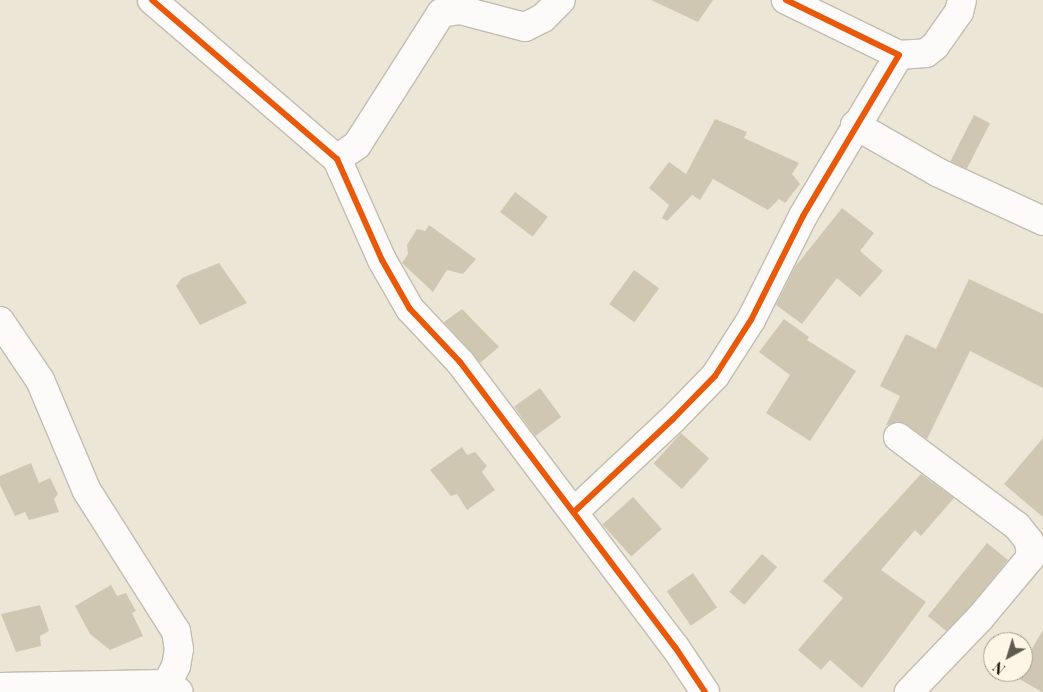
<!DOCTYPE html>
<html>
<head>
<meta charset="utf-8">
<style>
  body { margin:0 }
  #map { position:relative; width:1043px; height:692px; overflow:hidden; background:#ece6d6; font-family:"Playfair Display",serif }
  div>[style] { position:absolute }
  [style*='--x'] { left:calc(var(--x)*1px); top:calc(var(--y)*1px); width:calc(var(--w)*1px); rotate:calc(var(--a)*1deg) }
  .building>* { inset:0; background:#d0c7b2; transform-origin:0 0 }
  .roads { filter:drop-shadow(1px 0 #c2bdb1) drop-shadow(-1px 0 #c2bdb1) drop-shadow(0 1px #c2bdb1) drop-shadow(0 -1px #c2bdb1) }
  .minor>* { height:28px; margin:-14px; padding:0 14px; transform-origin:14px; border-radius:14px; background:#fcfbf9 }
  .cycleway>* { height:6px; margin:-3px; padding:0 3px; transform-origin:3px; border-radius:3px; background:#e8590c }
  span { translate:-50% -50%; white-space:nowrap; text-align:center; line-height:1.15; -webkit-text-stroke:5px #fdf6e6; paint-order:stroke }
  .north { position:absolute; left:983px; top:632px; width:50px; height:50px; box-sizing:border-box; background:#fdf6e6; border:1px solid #a09a8d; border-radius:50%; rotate:219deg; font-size:14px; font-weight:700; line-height:20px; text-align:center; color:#141007 }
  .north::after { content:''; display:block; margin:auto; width:18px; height:22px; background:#605b4f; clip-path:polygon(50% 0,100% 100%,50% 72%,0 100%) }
</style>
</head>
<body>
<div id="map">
  <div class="building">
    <div style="clip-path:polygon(651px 0,713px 0,698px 22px)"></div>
    <div style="left:974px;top:115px;width:18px;height:52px;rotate:27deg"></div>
    <div style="clip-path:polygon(715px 119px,747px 132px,744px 138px,799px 163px,792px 174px,800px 184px,785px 203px,779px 199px,768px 210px,713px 179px,700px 200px,692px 195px,667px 221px,662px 218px,669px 205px,649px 188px,669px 162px,686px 174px)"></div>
    <div style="left:515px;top:192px;width:41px;height:25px;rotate:37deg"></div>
    <div style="clip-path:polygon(842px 208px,874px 233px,860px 251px,883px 271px,860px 297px,837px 278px,802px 324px,776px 305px,795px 267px)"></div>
    <div style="clip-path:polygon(429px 225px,476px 259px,463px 274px,447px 270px,433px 292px,402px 263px,408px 254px,407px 245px,417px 229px,425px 231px)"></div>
    <div style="clip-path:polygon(219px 263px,247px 303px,200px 325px,176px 286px,182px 278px)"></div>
    <div style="left:634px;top:270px;width:31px;height:42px;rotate:36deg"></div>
    <div style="clip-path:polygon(969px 279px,1043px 314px,1043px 388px,970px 351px,927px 439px,900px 422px,886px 425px,900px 396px,880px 386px,906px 334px,936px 349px)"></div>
    <div style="clip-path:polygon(462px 309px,499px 347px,480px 363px,444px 322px)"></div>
    <div style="clip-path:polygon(784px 319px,809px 337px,807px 340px,856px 371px,810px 441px,766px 413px,790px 375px,759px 352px)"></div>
    <div style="left:540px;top:388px;width:36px;height:32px;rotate:54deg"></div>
    <div style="left:681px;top:433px;width:38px;height:41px;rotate:42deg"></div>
    <div style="clip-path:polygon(1043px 438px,1043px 517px,1004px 484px)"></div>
    <div style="clip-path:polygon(462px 447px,467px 455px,475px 452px,487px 466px,482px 472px,495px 490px,467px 510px,457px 494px,451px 496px,430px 470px)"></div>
    <div style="clip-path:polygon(31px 463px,39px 483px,50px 478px,58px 494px,54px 499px,59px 512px,29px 520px,25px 512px,15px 516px,0 485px,0 476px)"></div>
    <div style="clip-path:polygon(921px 474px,954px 498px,921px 536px,915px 530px,881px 570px,926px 602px,862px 688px,830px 660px,821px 670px,798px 650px,843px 598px,823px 581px)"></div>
    <div style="left:633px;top:497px;width:43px;height:41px;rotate:48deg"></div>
    <div style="left:987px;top:543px;width:27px;height:94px;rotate:39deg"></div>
    <div style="left:762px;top:554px;width:20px;height:50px;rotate:41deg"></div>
    <div style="left:693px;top:573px;width:42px;height:32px;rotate:55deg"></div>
    <div style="clip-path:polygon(111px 585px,117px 596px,126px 593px,136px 611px,132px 613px,143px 636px,110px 650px,90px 634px,75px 606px)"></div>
    <div style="clip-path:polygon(40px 605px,49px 631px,40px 636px,41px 646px,16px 652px,1px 614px)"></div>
    <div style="clip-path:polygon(1043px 630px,1043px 692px,1042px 692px,1016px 677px,1023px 672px,1023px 664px)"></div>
  </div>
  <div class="roads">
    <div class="minor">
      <div style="--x:152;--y:0;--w:244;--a:40.7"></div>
      <div style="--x:337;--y:159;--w:111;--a:66"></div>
      <div style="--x:382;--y:260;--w:56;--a:60.3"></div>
      <div style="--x:410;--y:309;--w:73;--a:46.7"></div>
      <div style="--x:460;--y:362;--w:357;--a:53"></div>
      <div style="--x:675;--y:647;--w:54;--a:56.3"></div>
      <div style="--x:899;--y:55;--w:27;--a:-4"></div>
      <div style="--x:926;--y:53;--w:11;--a:-38"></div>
      <div style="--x:935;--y:46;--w:42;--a:-54.8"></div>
      <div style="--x:959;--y:12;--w:12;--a:-76"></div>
      <div style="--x:855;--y:125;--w:95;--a:29.8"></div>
      <div style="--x:937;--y:172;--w:117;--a:24.8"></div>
      <div style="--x:337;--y:159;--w:24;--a:-35"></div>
      <div style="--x:357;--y:145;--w:156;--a:-57.5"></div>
      <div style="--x:441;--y:13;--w:19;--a:-9"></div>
      <div style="--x:460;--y:10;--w:67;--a:14.7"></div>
      <div style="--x:525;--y:27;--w:20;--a:-27"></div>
      <div style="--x:543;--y:18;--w:25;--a:-45"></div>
      <div style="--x:0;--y:321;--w:71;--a:55.9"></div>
      <div style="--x:40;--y:380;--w:121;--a:67.1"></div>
      <div style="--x:87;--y:491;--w:166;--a:57.6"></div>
      <div style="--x:176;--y:631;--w:18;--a:81"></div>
      <div style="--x:179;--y:649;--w:17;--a:100"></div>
      <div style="--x:176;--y:666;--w:20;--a:117"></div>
      <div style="--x:898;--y:437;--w:149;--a:36.8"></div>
      <div style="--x:1017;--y:526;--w:19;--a:51"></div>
      <div style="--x:1029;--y:541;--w:16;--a:83"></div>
      <div style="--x:1031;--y:557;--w:80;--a:129.9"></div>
      <div style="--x:980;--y:618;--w:103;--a:133.8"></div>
      <div style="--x:575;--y:511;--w:134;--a:-43.2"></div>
      <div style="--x:673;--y:419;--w:60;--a:-45.7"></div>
      <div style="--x:715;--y:376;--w:67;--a:-57.3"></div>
      <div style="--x:751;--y:320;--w:116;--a:-63.4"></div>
      <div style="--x:803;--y:216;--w:187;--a:-59.2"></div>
      <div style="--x:899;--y:55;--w:126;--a:-154"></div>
      <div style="--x:0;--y:687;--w:167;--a:-1"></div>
      <div style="--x:167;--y:684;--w:14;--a:34"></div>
    </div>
  </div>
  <div class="cycleway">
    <div style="--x:152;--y:0;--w:244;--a:40.7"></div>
    <div style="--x:337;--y:159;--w:111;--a:66"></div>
    <div style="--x:382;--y:260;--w:56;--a:60.3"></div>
    <div style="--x:410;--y:309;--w:73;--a:46.7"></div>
    <div style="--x:460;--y:362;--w:357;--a:53"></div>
    <div style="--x:675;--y:647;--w:54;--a:56.3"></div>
    <div style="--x:575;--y:511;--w:134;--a:-43.2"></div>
    <div style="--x:673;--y:419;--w:60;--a:-45.7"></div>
    <div style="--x:715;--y:376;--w:67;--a:-57.3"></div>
    <div style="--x:751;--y:320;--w:116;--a:-63.4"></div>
    <div style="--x:803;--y:216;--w:187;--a:-59.2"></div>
    <div style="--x:899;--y:55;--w:126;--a:-154"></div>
  </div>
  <div class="north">N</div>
</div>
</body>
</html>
